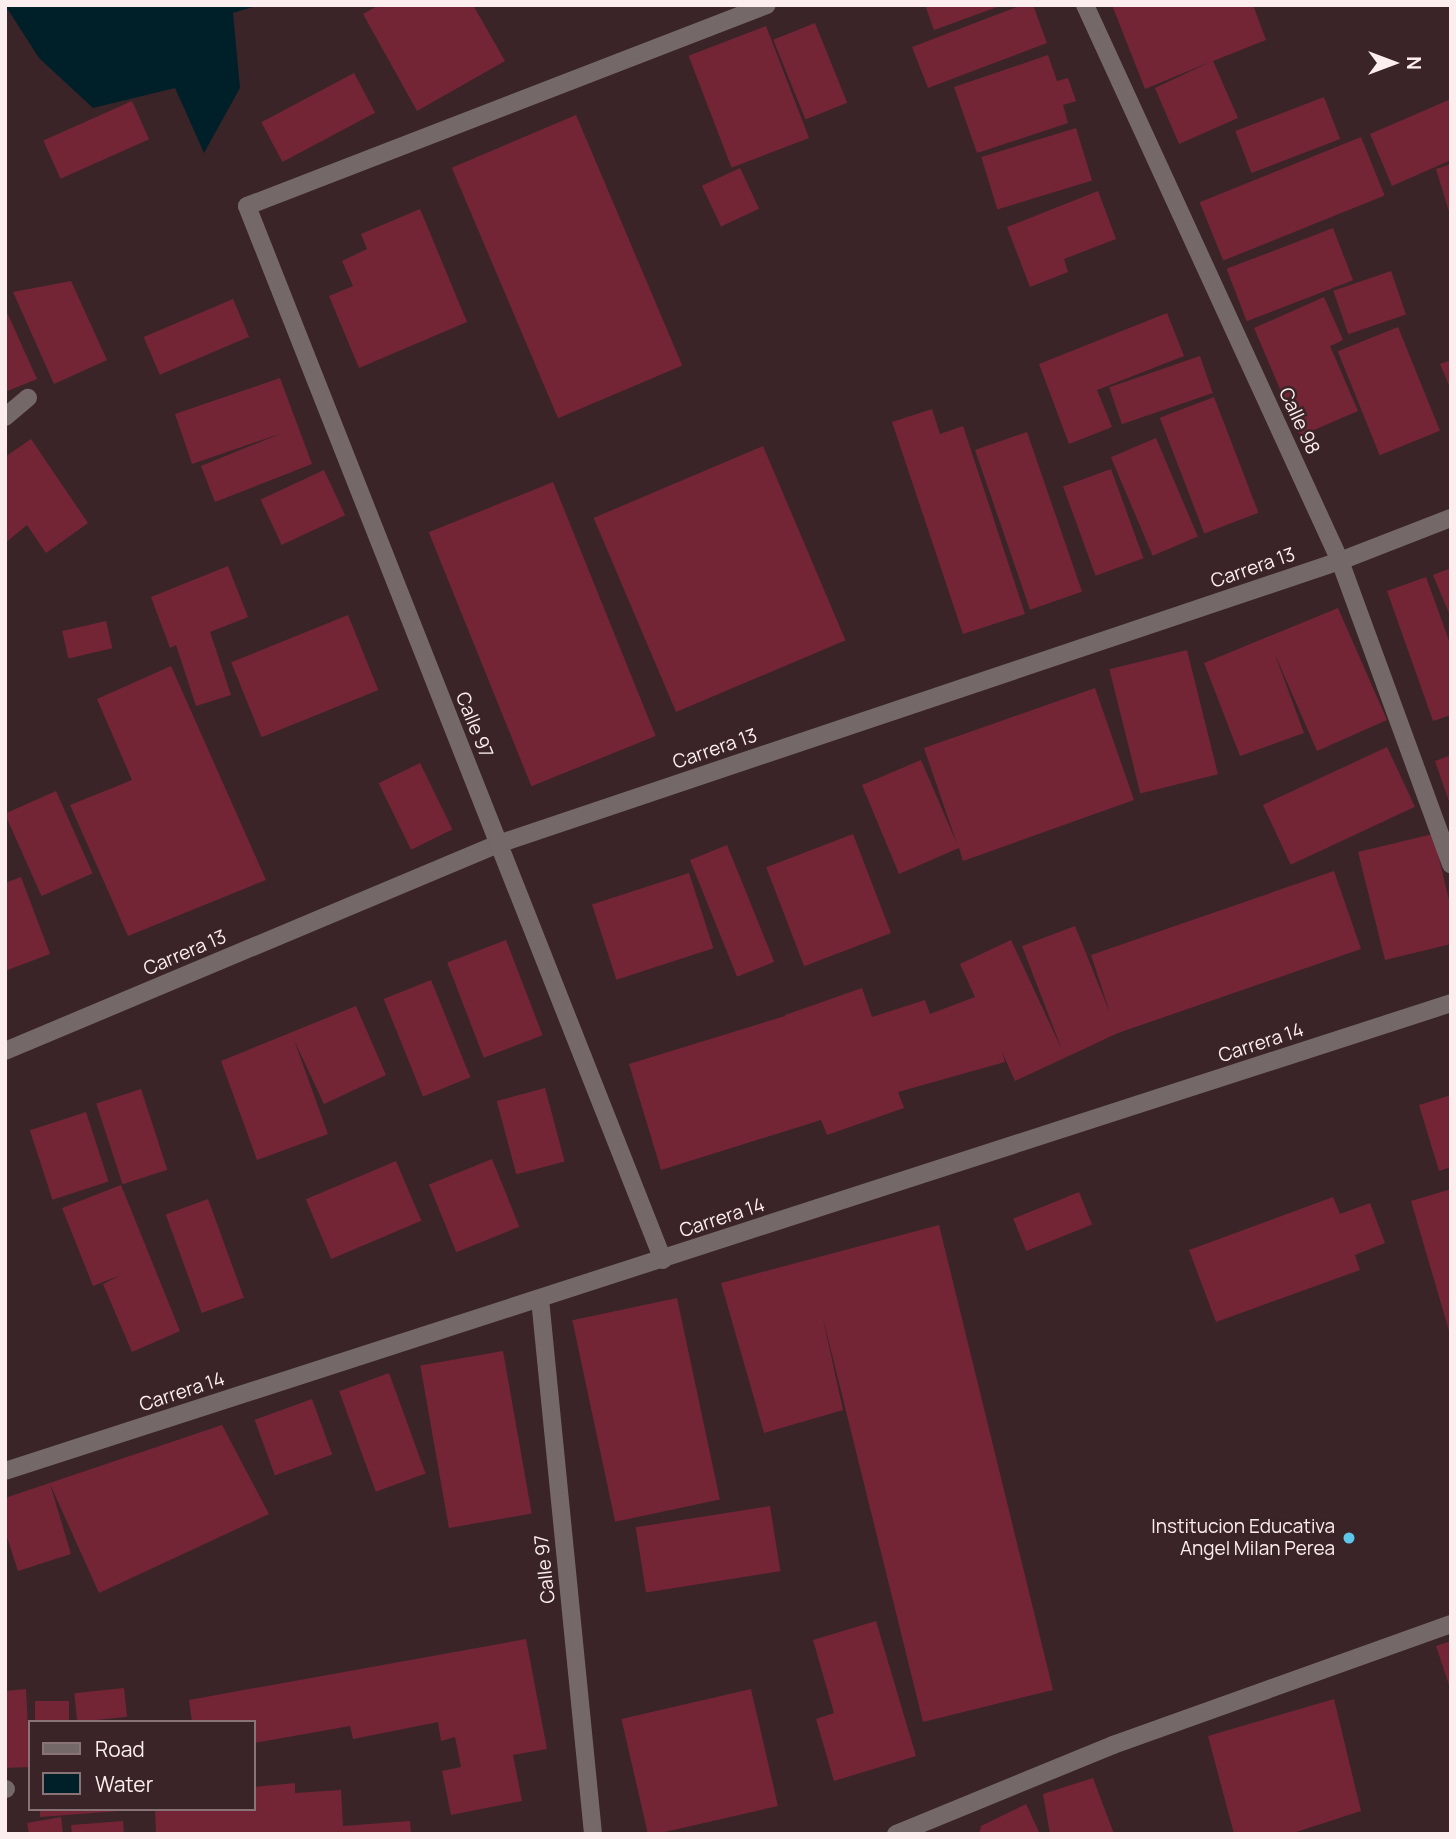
<!DOCTYPE html>
<html>
<head>
<meta charset="utf-8">
<style>
  body { margin:0 }
  #map { position:relative; width:1456px; height:1839px; overflow:hidden; background:#3a2427; font-family:Manrope,sans-serif }
  div>[style] { position:absolute }
  [style*='--x'] { left:calc(var(--x)*1px); top:calc(var(--y)*1px); width:calc(var(--w)*1px); rotate:calc(var(--a)*1deg) }
  .water>* { inset:0; background:#002029 }
  .building>* { inset:0; background:#732536; transform-origin:0 0 }
  .street>* { height:18px; margin:-9px; padding:0 9px; transform-origin:9px; border-radius:9px; background:#746869 }
  .dots>* { width:19px; height:19px; translate:-50% -50%; box-sizing:border-box; border:4px solid #3a2427; border-radius:50% }
  span { translate:-50% -50%; white-space:nowrap; text-align:center; line-height:1.15; -webkit-text-stroke:5px #3a2427; paint-order:stroke }
  .street-label { font-size:19px; color:#fcedee }
  .poi-label { font-size:19px; color:#fcedee }
  .right { translate:-100% -50%; text-align:right }
  .frame { position:absolute; inset:0; border:7px solid #fcedee; pointer-events:none }
  .legend { position:absolute; left:28px; top:1720px; width:228px; height:91px; box-sizing:border-box; background:#3a2427; border:2px solid #887477; margin:0; padding:9px 12px; list-style:none; font-size:21px; color:#fcedee }
  .legend li { display:flex; align-items:center; gap:14px; height:35px }
  .legend b { width:35px; border:2px solid #887477 }
  .north { position:absolute; left:1358px; top:28px; width:70px; height:70px; -webkit-text-stroke:5px #3a2427; paint-order:stroke; rotate:90deg; font-size:19px; font-weight:700; line-height:28px; text-align:center; color:#fcedee }
  .north::after { content:''; display:block; margin:auto; width:24px; height:32px; background:#fcedee; clip-path:polygon(50% 0,100% 100%,50% 72%,0 100%) }
</style>
</head>
<body>
<div id="map">
  <div class="water">
    <div style="clip-path:polygon(5px 5px,259px 5px,233px 13px,240px 88px,204px 153px,175px 88px,93px 108px,39px 58px)"></div>
  </div>
  <div class="building">
    <div style="clip-path:polygon(379px 5px,473px 5px,505px 61px,417px 111px,363px 14px)"></div>
    <div style="clip-path:polygon(925px 5px,1000px 5px,1000px 6px,934px 30px)"></div>
    <div style="clip-path:polygon(1022px 5px,1033px 5px,1047px 43px,928px 88px,912px 47px)"></div>
    <div style="clip-path:polygon(1112px 5px,1253px 5px,1266px 40px,1213px 61px,1238px 118px,1179px 144px,1155px 88px,1210px 62px,1145px 89px)"></div>
    <div style="left:815px;top:23px;width:86px;height:45px;rotate:68deg"></div>
    <div style="left:766px;top:26px;width:120px;height:83px;rotate:69deg"></div>
    <div style="clip-path:polygon(1048px 55px,1057px 81px,1068px 78px,1076px 101px,1063px 105px,1068px 123px,977px 153px,954px 87px)"></div>
    <div style="left:354px;top:73px;width:45px;height:105px;rotate:62deg"></div>
    <div style="left:1324px;top:97px;width:45px;height:95px;rotate:69deg"></div>
    <div style="clip-path:polygon(1451px 99px,1451px 160px,1392px 186px,1370px 134px)"></div>
    <div style="left:132px;top:101px;width:42px;height:97px;rotate:66deg"></div>
    <div style="left:576px;top:115px;width:272px;height:135px;rotate:67deg"></div>
    <div style="left:1076px;top:128px;width:55px;height:99px;rotate:73deg"></div>
    <div style="left:1361px;top:137px;width:63px;height:174px;rotate:68deg"></div>
    <div style="clip-path:polygon(1451px 164px,1451px 215px,1450px 215px,1436px 169px)"></div>
    <div style="left:740px;top:168px;width:45px;height:42px;rotate:65deg"></div>
    <div style="clip-path:polygon(1098px 191px,1116px 239px,1064px 259px,1068px 272px,1030px 287px,1007px 227px)"></div>
    <div style="clip-path:polygon(420px 209px,467px 322px,359px 368px,329px 296px,353px 286px,342px 261px,367px 249px,361px 234px)"></div>
    <div style="left:1333px;top:228px;width:56px;height:114px;rotate:69deg"></div>
    <div style="left:1391px;top:271px;width:46px;height:61px;rotate:71deg"></div>
    <div style="clip-path:polygon(71px 281px,107px 360px,54px 384px,13px 292px)"></div>
    <div style="clip-path:polygon(1324px 297px,1343px 340px,1330px 346px,1358px 411px,1300px 436px,1254px 328px)"></div>
    <div style="left:233px;top:299px;width:41px;height:97px;rotate:67deg"></div>
    <div style="clip-path:polygon(5px 308px,37px 379px,5px 392px)"></div>
    <div style="clip-path:polygon(1167px 313px,1184px 356px,1097px 390px,1112px 427px,1069px 444px,1039px 364px)"></div>
    <div style="left:1398px;top:327px;width:112px;height:65px;rotate:68deg"></div>
    <div style="left:1200px;top:356px;width:39px;height:96px;rotate:71deg"></div>
    <div style="clip-path:polygon(1451px 360px,1451px 390px,1440px 364px)"></div>
    <div style="clip-path:polygon(280px 378px,312px 464px,215px 502px,201px 466px,282px 433px,192px 464px,175px 414px)"></div>
    <div style="left:1214px;top:397px;width:124px;height:58px;rotate:69deg"></div>
    <div style="clip-path:polygon(932px 409px,940px 434px,963px 426px,1025px 614px,963px 634px,892px 422px)"></div>
    <div style="left:1027px;top:432px;width:169px;height:55px;rotate:71deg"></div>
    <div style="left:1156px;top:438px;width:107px;height:49px;rotate:67deg"></div>
    <div style="clip-path:polygon(31px 439px,88px 523px,46px 553px,27px 525px,5px 543px,5px 457px)"></div>
    <div style="left:763px;top:446px;width:211px;height:184px;rotate:67deg"></div>
    <div style="left:1111px;top:469px;width:95px;height:51px;rotate:70deg"></div>
    <div style="left:324px;top:470px;width:50px;height:70px;rotate:65deg"></div>
    <div style="left:553px;top:482px;width:274px;height:134px;rotate:68deg"></div>
    <div style="clip-path:polygon(228px 566px,248px 617px,210px 632px,231px 695px,196px 706px,176px 645px,170px 648px,151px 597px)"></div>
    <div style="clip-path:polygon(1451px 568px,1451px 618px,1433px 575px)"></div>
    <div style="clip-path:polygon(1426px 577px,1451px 646px,1451px 715px,1433px 721px,1387px 591px)"></div>
    <div style="clip-path:polygon(1338px 608px,1387px 720px,1317px 751px,1274px 652px,1304px 733px,1240px 756px,1204px 663px)"></div>
    <div style="left:348px;top:615px;width:81px;height:126px;rotate:68deg"></div>
    <div style="left:106px;top:621px;width:28px;height:45px;rotate:77deg"></div>
    <div style="left:1187px;top:650px;width:128px;height:80px;rotate:76deg"></div>
    <div style="clip-path:polygon(171px 666px,266px 880px,128px 936px,70px 805px,132px 780px,97px 699px)"></div>
    <div style="clip-path:polygon(1095px 688px,1134px 800px,963px 861px,959px 848px,899px 874px,862px 785px,921px 760px,957px 844px,924px 748px)"></div>
    <div style="left:1387px;top:747px;width:66px;height:137px;rotate:65deg"></div>
    <div style="clip-path:polygon(1451px 755px,1451px 804px,1450px 804px,1435px 761px)"></div>
    <div style="left:420px;top:763px;width:74px;height:46px;rotate:64deg"></div>
    <div style="left:56px;top:791px;width:90px;height:56px;rotate:66deg"></div>
    <div style="left:853px;top:834px;width:106px;height:93px;rotate:69deg"></div>
    <div style="clip-path:polygon(1433px 834px,1451px 908px,1451px 944px,1385px 960px,1358px 852px)"></div>
    <div style="left:727px;top:845px;width:126px;height:40px;rotate:68deg"></div>
    <div style="clip-path:polygon(1334px 871px,1361px 949px,1118px 1033px,1015px 1081px,1002px 1052px,1005px 1062px,898px 1092px,904px 1108px,827px 1135px,821px 1120px,661px 1170px,629px 1064px,785px 1016px,787px 1023px,785px 1015px,862px 988px,872px 1017px,925px 1000px,930px 1014px,975px 997px,960px 964px,1011px 940px,1062px 1050px,1022px 946px,1075px 926px,1110px 1013px,1091px 955px)"></div>
    <div style="left:689px;top:873px;width:79px;height:102px;rotate:72deg"></div>
    <div style="clip-path:polygon(21px 877px,50px 954px,5px 971px,5px 883px)"></div>
    <div style="left:506px;top:940px;width:102px;height:63px;rotate:69deg"></div>
    <div style="left:431px;top:980px;width:105px;height:51px;rotate:68deg"></div>
    <div style="clip-path:polygon(356px 1006px,386px 1075px,324px 1104px,294px 1040px,328px 1134px,257px 1160px,221px 1061px)"></div>
    <div style="left:545px;top:1088px;width:76px;height:50px;rotate:75deg"></div>
    <div style="left:141px;top:1089px;width:85px;height:47px;rotate:72deg"></div>
    <div style="clip-path:polygon(1451px 1095px,1451px 1167px,1439px 1171px,1419px 1105px)"></div>
    <div style="left:86px;top:1112px;width:73px;height:59px;rotate:72deg"></div>
    <div style="left:492px;top:1159px;width:73px;height:68px;rotate:68deg"></div>
    <div style="left:396px;top:1161px;width:65px;height:98px;rotate:67deg"></div>
    <div style="clip-path:polygon(121px 1185px,180px 1331px,132px 1352px,103px 1284px,121px 1275px,93px 1286px,62px 1208px)"></div>
    <div style="clip-path:polygon(1451px 1189px,1451px 1334px,1450px 1334px,1411px 1201px)"></div>
    <div style="left:1079px;top:1192px;width:35px;height:71px;rotate:68deg"></div>
    <div style="clip-path:polygon(1333px 1197px,1340px 1214px,1370px 1203px,1385px 1243px,1355px 1255px,1360px 1270px,1216px 1322px,1189px 1250px)"></div>
    <div style="left:208px;top:1199px;width:105px;height:45px;rotate:70deg"></div>
    <div style="clip-path:polygon(939px 1225px,1053px 1690px,923px 1722px,822px 1314px,843px 1410px,764px 1433px,721px 1283px)"></div>
    <div style="left:677px;top:1298px;width:206px;height:107px;rotate:78deg"></div>
    <div style="left:503px;top:1351px;width:165px;height:84px;rotate:80deg"></div>
    <div style="left:389px;top:1373px;width:107px;height:53px;rotate:70deg"></div>
    <div style="left:312px;top:1399px;width:59px;height:61px;rotate:70deg"></div>
    <div style="clip-path:polygon(222px 1425px,269px 1514px,99px 1593px,50px 1484px,71px 1554px,18px 1571px,5px 1531px,5px 1498px)"></div>
    <div style="left:770px;top:1506px;width:66px;height:136px;rotate:81deg"></div>
    <div style="clip-path:polygon(876px 1621px,916px 1756px,834px 1781px,816px 1719px,834px 1713px,813px 1640px)"></div>
    <div style="clip-path:polygon(526px 1639px,547px 1749px,513px 1755px,522px 1801px,451px 1815px,442px 1771px,461px 1767px,455px 1737px,441px 1741px,438px 1722px,353px 1739px,350px 1726px,254px 1743px,254px 1722px,192px 1722px,189px 1700px)"></div>
    <div style="clip-path:polygon(1451px 1641px,1451px 1688px,1450px 1688px,1436px 1646px)"></div>
    <div style="left:124px;top:1688px;width:29px;height:50px;rotate:84deg"></div>
    <div style="clip-path:polygon(26px 1689px,30px 1767px,5px 1768px,5px 1691px)"></div>
    <div style="left:751px;top:1689px;width:120px;height:133px;rotate:77deg"></div>
    <div style="clip-path:polygon(1334px 1699px,1361px 1811px,1290px 1834px,1234px 1834px,1208px 1736px)"></div>
    <div style="left:69px;top:1701px;width:21px;height:34px;rotate:90deg"></div>
    <div style="clip-path:polygon(1093px 1778px,1114px 1834px,1050px 1834px,1043px 1794px)"></div>
    <div style="clip-path:polygon(295px 1783px,295px 1793px,341px 1790px,343px 1826px,410px 1821px,411px 1834px,156px 1834px,155px 1809px,254px 1809px,254px 1787px)"></div>
    <div style="clip-path:polygon(1026px 1804px,1040px 1834px,979px 1834px,981px 1826px)"></div>
    <div style="clip-path:polygon(40px 1809px,118px 1809px,119px 1811px,40px 1817px)"></div>
    <div style="clip-path:polygon(61px 1817px,63px 1834px,29px 1834px,27px 1823px)"></div>
    <div style="clip-path:polygon(123px 1821px,124px 1834px,72px 1834px,71px 1825px)"></div>
  </div>
  <div class="street">
    <div style="--x:1085;--y:5;--w:612;--a:65.36"></div>
    <div style="--x:1340;--y:561;--w:323;--a:69.9"></div>
    <div style="--x:5;--y:417;--w:30;--a:-40"></div>
    <div style="--x:5;--y:1051;--w:535;--a:-22.78"></div>
    <div style="--x:498;--y:844;--w:888;--a:-18.58"></div>
    <div style="--x:1340;--y:561;--w:119;--a:-21.2"></div>
    <div style="--x:663;--y:1260;--w:1133;--a:-111.54"></div>
    <div style="--x:247;--y:206;--w:557;--a:-21.13"></div>
    <div style="--x:540;--y:1299;--w:538;--a:84.34"></div>
    <div style="--x:5;--y:1471;--w:1520;--a:-17.93"></div>
    <div style="--x:5;--y:1789;--w:1;--a:0"></div>
    <div style="--x:896;--y:1834;--w:235;--a:-22.3"></div>
    <div style="--x:1113;--y:1745;--w:359;--a:-19.7"></div>
  </div>
  <div class="dots">
    <div style="left:1349px;top:1538px;background:#5cc7e8"></div>
  </div>
  <div class="street-label">
    <span style="left:1299px;top:421px;rotate:65deg">Calle 98</span>
    <span style="left:1253px;top:568px;rotate:-19deg">Carrera 13</span>
    <span style="left:474px;top:725px;rotate:68deg">Calle 97</span>
    <span style="left:715px;top:749px;rotate:-19deg">Carrera 13</span>
    <span style="left:185px;top:953px;rotate:-23deg">Carrera 13</span>
    <span style="left:1261px;top:1043px;rotate:-18deg">Carrera 14</span>
    <span style="left:722px;top:1218px;rotate:-18deg">Carrera 14</span>
    <span style="left:182px;top:1392px;rotate:-18deg">Carrera 14</span>
    <span style="left:545px;top:1569px;rotate:-96deg">Calle 97</span>
  </div>
  <div class="poi-label">
    <span class="right" style="left:1335px;top:1538px">Institucion Educativa<br>Angel Milan Perea</span>
  </div>
  <div class="frame"></div>
  <ul class="legend">
  <li><b style="height:9px;background:#746869"></b>Road</li>
  <li><b style="height:19px;background:#002029"></b>Water</li>
  </ul>
  <div class="north">N</div>
</div>
</body>
</html>
